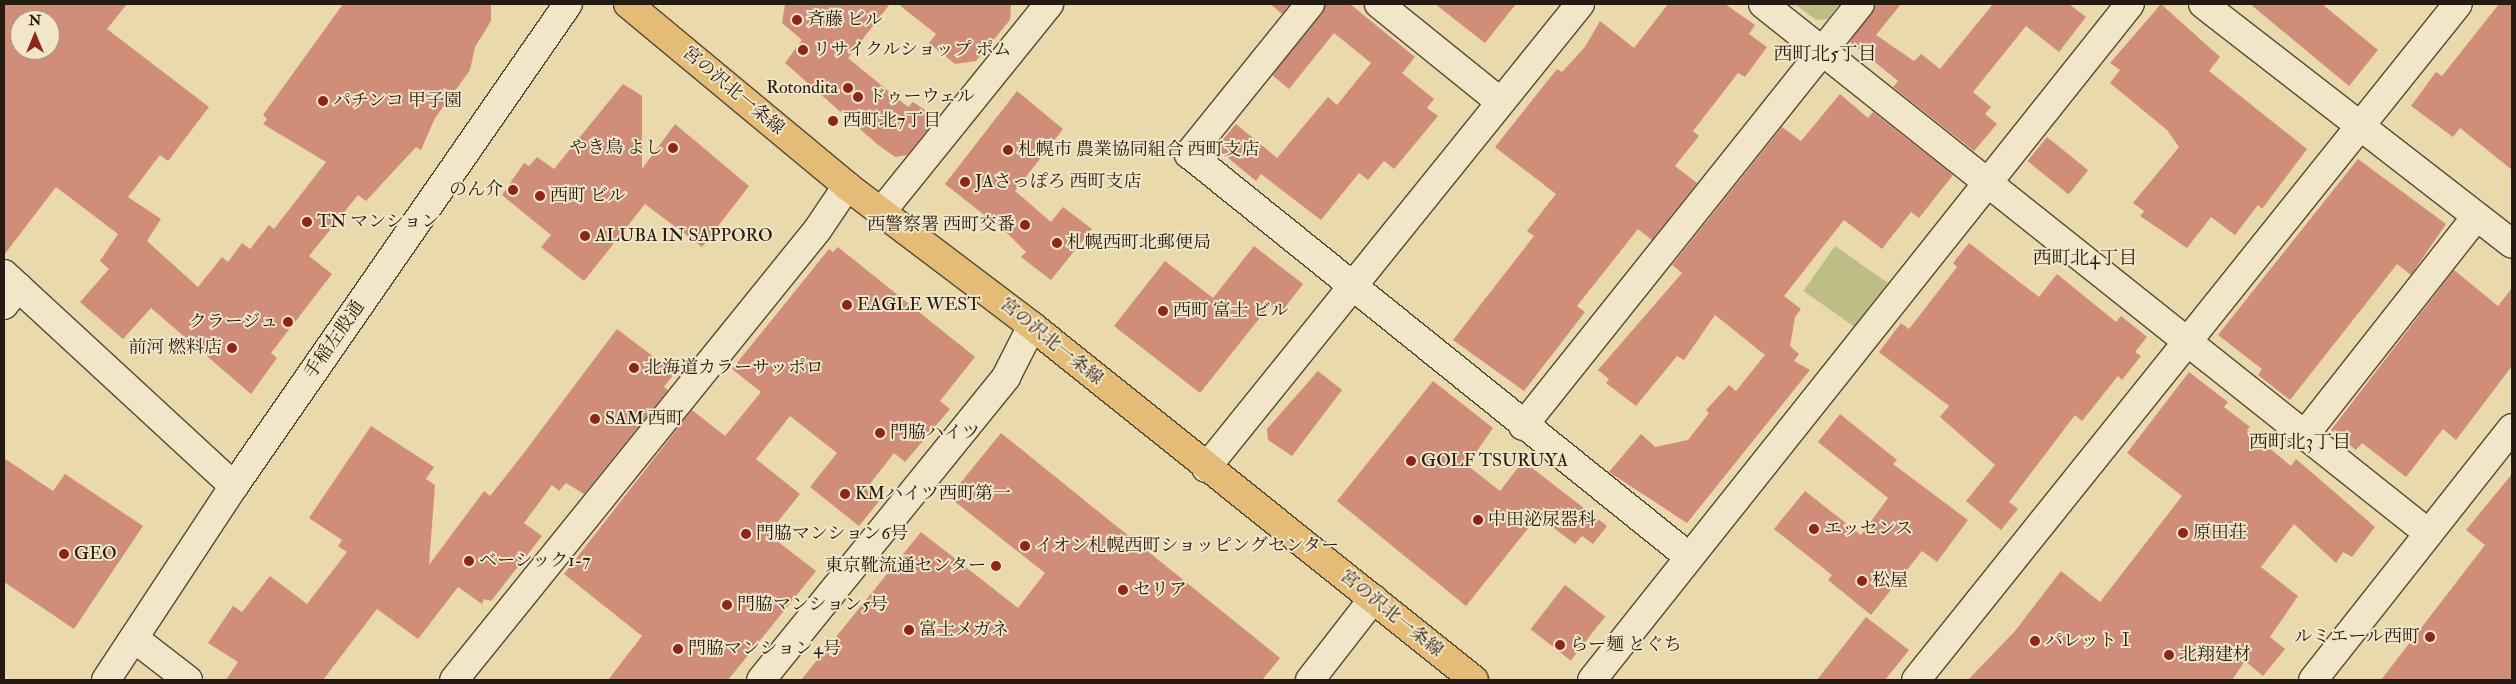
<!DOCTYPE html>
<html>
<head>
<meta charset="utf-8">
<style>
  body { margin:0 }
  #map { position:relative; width:2516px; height:684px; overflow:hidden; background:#ead9aa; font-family:"IM FELL Double Pica","Noto Serif JP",serif }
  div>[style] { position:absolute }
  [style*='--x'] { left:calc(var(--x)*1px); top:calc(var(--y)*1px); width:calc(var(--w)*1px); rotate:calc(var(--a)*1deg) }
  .green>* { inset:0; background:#bdbe85; transform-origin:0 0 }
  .building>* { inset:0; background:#d08e7a; transform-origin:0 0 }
  .roads { filter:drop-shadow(1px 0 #574a38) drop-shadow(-1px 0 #574a38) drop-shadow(0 1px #574a38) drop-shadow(0 -1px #574a38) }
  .street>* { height:28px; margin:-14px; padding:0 14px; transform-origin:14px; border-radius:14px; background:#f1e6c8 }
  .secondary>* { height:28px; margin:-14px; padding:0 14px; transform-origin:14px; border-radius:14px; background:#f1e6c8 }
  .primary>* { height:28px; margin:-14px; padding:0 14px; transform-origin:14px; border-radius:14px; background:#e5bc75 }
  .dots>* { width:14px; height:14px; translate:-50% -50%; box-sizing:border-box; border:2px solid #f1e6c8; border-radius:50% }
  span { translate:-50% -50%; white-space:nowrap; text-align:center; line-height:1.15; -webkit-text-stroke:4px #f1e6c8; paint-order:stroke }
  .poi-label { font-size:18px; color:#261b12 }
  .left { translate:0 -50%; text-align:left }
  .right { translate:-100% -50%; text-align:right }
  .street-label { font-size:18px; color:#261b12 }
  .neighbourhood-label { font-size:19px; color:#261b12 }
  .frame { position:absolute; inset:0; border:5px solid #261b12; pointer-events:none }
  .north { position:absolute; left:10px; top:10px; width:50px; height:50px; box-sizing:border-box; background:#f1e6c8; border:1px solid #a0957f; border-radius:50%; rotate:0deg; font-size:14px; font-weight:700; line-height:20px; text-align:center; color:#261b12 }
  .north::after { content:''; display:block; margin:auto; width:18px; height:22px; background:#8f2418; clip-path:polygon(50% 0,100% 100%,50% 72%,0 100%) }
</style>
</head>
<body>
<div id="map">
  <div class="green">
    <div style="clip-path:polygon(1795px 4px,1839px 4px,1828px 19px,1816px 20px)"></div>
    <div style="left:1835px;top:246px;width:64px;height:55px;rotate:35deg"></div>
  </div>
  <div class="building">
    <div style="clip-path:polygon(evenodd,4px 4px,127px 4px,107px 29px,209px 107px,168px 161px,160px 155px,128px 197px,161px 219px,147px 241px,198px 287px,222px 257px,228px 262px,242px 243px,250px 249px,269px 225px,274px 229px,326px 162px,263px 124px,267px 119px,263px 115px,343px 4px,491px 4px,491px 21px,475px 47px,470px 70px,435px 118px,421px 150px,416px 147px,366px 201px,358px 195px,309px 256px,332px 274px,271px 353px,277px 358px,251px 394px,151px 308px,123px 339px,80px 302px,109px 269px,100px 261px,118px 234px,56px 187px,4px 255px,4px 4px,20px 20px,50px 20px,50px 50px,20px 50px,20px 20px)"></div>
    <div style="clip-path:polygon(785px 4px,890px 4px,848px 58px,908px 107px,913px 102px,937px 118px,907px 155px,895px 157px,877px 144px,785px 63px,802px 40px,782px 23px)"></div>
    <div style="clip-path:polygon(898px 4px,1011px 4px,1010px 20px,976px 61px,955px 64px,929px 43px,936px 34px)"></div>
    <div style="clip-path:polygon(1270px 4px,1290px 4px,1282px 14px)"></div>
    <div style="clip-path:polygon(1325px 4px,1350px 4px,1415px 57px,1402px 73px,1434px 99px,1427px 108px,1438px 116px,1394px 169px,1384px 161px,1368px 180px,1359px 173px,1321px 220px,1261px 174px,1256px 181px,1216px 148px,1236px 124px,1277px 158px,1328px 97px,1337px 105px,1371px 63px,1334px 33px,1289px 89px,1272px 75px,1322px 14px)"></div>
    <div style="clip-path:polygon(1435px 4px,1516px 4px,1485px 43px)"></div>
    <div style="clip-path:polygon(1668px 4px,1725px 4px,1755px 25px,1749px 34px,1767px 47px,1745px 77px,1738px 73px,1693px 131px,1699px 136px,1675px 166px,1697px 183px,1652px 240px,1638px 229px,1577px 306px,1585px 312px,1524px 391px,1453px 340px,1534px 236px,1527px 231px,1556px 194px,1495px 147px,1557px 69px,1562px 72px,1585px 47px,1600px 21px,1634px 48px)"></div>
    <div style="clip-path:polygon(1875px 4px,1901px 4px,1876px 35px,1914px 61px,1921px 54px,1940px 69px,1993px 4px,2069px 4px,2086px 17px,2059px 52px,2026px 26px,1973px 92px,1991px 107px,1985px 114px,1997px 124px,1974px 151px,1893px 87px,1898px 81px,1850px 42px)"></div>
    <div style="clip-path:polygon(2161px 4px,2220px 57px,2209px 71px,2307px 149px,2262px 209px,2258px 205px,2235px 235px,2211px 217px,2187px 248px,2140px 216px,2144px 211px,2133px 203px,2179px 147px,2167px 130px,2110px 83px,2120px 70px,2110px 63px)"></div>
    <div style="clip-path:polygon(2250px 4px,2322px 4px,2378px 50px,2349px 86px)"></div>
    <div style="clip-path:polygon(2499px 4px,2512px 4px,2512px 170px,2460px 128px,2453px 137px,2411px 106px,2436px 72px,2442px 76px)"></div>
    <div style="clip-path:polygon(623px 84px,642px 96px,642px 169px,675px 124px,749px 186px,702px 247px,645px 204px,584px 281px,541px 247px,551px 235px,502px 195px,524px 163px,529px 166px,537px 157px,554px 169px)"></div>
    <div style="clip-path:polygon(1017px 91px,1063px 129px,1015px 191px,1051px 222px,1063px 207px,1092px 229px,1051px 280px,1021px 257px,1026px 252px,1007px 233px,945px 184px)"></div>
    <div style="clip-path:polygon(1840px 94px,1868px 118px,1873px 112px,1953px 175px,1919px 218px,1911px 212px,1882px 249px,1844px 220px,1784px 296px,1801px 309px,1795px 317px,1790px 346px,1799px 354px,1794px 361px,1810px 370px,1687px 523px,1609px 472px,1641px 434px,1655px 447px,1688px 440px,1709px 413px,1706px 410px,1729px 385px,1736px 391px,1765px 355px,1715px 315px,1684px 360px,1677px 356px,1636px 406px,1606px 383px,1609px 379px,1598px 370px,1682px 273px,1672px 265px,1782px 127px,1801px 141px)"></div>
    <div style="left:2047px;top:137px;width:53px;height:31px;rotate:39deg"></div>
    <div style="clip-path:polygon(2358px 159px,2446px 224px,2411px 275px,2397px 264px,2290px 400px,2258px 375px,2262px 369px,2218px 335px)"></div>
    <div style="clip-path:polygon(1969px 243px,2039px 297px,2057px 274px,2116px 322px,2121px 316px,2147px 337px,2135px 352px,2141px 356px,2122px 380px,2118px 376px,2082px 421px,2075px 415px,2009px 502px,2018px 509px,2001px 530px,1966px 501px,1995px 465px,1940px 417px,1949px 406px,1879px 352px,1901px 323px,1909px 329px,1957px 267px,1953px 263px)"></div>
    <div style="clip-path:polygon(1254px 246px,1303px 284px,1280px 314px,1270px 305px,1200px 393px,1114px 326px,1165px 261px,1213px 298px)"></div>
    <div style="clip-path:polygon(838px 247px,975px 357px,940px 401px,950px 409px,905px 462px,894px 453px,866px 489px,880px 500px,859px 526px,810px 487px,837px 453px,790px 416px,756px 459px,800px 494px,768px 534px,816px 571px,728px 680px,608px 680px,642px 636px,564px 574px,692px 410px,725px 436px,761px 392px,732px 369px,829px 249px,833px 252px)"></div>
    <div style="clip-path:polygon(2454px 270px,2498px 306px,2512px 288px,2512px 366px,2456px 440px,2443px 429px,2406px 477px,2362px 443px,2356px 450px,2331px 430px)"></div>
    <div style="clip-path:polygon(617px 329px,675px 373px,664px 387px,668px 390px,584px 494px,566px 483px,559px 491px,552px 485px,524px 523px,542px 536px,491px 601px,484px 599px,482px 604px,458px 587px,418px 639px,377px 609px,323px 680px,226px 680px,238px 662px,208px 643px,233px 606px,242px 612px,270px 576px,307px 604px,347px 552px,338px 546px,342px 540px,309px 518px,371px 426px,434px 467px,426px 479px,435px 485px,429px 565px,484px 491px,490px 496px,520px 458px)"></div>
    <div style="clip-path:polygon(1318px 371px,1342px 390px,1292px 456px,1268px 440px,1267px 429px)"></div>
    <div style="clip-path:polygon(2189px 372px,2228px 402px,2224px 407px,2250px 427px,2247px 430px,2291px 466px,2296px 459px,2375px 527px,2352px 557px,2343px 552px,2336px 563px,2294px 524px,2261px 567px,2298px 596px,2270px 637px,2285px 649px,2263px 676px,2245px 661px,2232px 680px,1968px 680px,2015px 631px,2061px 571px,2100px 602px,2182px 496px,2127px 453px)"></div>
    <div style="clip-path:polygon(1433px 381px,1493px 428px,1467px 465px,1500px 491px,1523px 461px,1607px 526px,1593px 544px,1582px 536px,1575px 544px,1538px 516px,1466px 606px,1337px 501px)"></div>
    <div style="clip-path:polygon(1840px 414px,1897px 460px,1893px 464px,1968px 520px,1937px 562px,1922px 551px,1871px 615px,1828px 580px,1832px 575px,1774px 529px,1805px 491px,1861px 535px,1888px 498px,1818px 442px)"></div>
    <div style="clip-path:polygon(1001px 433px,1280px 658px,1262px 680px,801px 680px,921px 532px,1018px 608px,1045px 573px,949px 497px)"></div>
    <div style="clip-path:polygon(4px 458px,53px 491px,65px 474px,143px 526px,74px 629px,4px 582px)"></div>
    <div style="clip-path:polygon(2512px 474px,2512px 680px,2381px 680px,2485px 545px,2466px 530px)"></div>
    <div style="left:1565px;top:585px;width:51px;height:56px;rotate:38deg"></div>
    <div style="clip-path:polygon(1866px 617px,1909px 650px,1885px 680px,1817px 680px)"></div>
  </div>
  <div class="roads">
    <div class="street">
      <div style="--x:1310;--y:4;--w:193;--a:128.9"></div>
      <div style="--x:1189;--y:154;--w:641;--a:38.86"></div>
      <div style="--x:1379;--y:4;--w:154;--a:38.9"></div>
      <div style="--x:1763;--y:4;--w:850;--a:38.5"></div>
      <div style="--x:2203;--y:4;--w:391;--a:37.8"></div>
      <div style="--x:882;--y:211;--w:266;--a:-51.1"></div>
      <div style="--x:4;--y:274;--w:313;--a:42.7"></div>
      <div style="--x:4;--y:305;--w:23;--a:-52"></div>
      <div style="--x:1523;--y:426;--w:540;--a:-51.39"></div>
      <div style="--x:2306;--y:433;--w:275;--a:-51.8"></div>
      <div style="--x:1206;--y:468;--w:596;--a:-51.13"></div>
      <div style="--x:135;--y:639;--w:67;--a:37.7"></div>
      <div style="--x:454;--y:680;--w:580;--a:-51.09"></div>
      <div style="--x:818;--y:229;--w:52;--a:-56"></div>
      <div style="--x:761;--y:680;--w:390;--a:-51"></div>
      <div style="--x:1006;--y:377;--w:57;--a:-63"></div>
      <div style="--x:1310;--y:680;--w:103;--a:-52.1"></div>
      <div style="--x:1592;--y:680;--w:864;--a:-51.49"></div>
      <div style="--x:1916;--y:680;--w:866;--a:-51.28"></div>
      <div style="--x:2313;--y:680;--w:321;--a:-51.7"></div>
    </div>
    <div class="secondary">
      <div style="--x:106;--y:680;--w:232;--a:-56.6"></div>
      <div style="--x:234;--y:486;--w:586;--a:-55.28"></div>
    </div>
    <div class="primary">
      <div style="--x:628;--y:4;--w:285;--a:39.7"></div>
      <div style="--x:847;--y:186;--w:232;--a:37.1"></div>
      <div style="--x:1032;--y:326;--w:566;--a:38.69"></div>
    </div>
  </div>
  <div class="dots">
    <div style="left:797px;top:20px;background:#8f2418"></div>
    <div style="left:803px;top:50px;background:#8f2418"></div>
    <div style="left:848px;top:88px;background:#8f2418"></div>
    <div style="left:858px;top:97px;background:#8f2418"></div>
    <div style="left:323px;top:101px;background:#8f2418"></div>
    <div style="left:833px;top:121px;background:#8f2418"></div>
    <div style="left:673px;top:148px;background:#8f2418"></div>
    <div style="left:1008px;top:150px;background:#8f2418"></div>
    <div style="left:965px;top:182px;background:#8f2418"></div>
    <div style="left:513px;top:190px;background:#8f2418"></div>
    <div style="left:540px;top:196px;background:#8f2418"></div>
    <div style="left:307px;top:222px;background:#8f2418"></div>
    <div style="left:1025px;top:225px;background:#8f2418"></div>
    <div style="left:585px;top:236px;background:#8f2418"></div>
    <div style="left:1057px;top:243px;background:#8f2418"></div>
    <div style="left:847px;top:305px;background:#8f2418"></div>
    <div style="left:1163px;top:311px;background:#8f2418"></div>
    <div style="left:288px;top:322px;background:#8f2418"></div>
    <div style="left:232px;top:348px;background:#8f2418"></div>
    <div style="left:634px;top:368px;background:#8f2418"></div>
    <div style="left:595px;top:419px;background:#8f2418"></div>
    <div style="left:880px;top:433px;background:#8f2418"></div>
    <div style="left:1411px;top:461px;background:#8f2418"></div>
    <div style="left:845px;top:494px;background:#8f2418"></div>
    <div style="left:1478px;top:520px;background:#8f2418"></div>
    <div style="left:1814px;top:529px;background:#8f2418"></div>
    <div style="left:2183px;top:533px;background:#8f2418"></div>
    <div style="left:746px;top:534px;background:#8f2418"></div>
    <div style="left:1025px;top:546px;background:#8f2418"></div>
    <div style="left:64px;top:554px;background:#8f2418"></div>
    <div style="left:469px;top:561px;background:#8f2418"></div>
    <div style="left:996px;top:566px;background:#8f2418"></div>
    <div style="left:1862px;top:581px;background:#8f2418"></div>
    <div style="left:1123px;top:590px;background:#8f2418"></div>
    <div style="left:727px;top:605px;background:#8f2418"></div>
    <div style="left:909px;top:630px;background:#8f2418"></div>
    <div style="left:2430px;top:637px;background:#8f2418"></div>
    <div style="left:2035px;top:641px;background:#8f2418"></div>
    <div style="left:1560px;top:645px;background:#8f2418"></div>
    <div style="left:678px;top:649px;background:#8f2418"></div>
    <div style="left:2169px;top:655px;background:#8f2418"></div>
  </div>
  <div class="poi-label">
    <span class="left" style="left:807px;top:20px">斉藤 ビル</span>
    <span class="left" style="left:813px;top:50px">リサイクルショップ ポム</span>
    <span class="right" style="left:838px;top:88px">Rotondita</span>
    <span class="left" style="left:868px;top:97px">ドゥーウェル</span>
    <span class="left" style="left:333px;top:101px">パチンコ 甲子園</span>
    <span class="left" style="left:843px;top:121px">西町北7丁目</span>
    <span class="right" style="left:663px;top:148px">やき鳥 よし</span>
    <span class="left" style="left:1018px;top:150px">札幌市 農業協同組合 西町支店</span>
    <span class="left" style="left:975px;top:182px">JAさっぽろ 西町支店</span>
    <span class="right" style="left:503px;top:190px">のん介</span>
    <span class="left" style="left:550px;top:196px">西町 ビル</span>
    <span class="left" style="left:317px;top:222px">TN マンション</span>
    <span class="right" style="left:1015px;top:225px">西警察署 西町交番</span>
    <span class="left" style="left:595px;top:236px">ALUBA IN SAPPORO</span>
    <span class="left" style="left:1067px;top:243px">札幌西町北郵便局</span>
    <span class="left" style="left:857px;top:305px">EAGLE WEST</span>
    <span class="left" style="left:1173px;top:311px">西町 富士 ビル</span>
    <span class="right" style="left:278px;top:322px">クラージュ</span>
    <span class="right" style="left:222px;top:348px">前河 燃料店</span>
    <span class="left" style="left:644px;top:368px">北海道カラーサッポロ</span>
    <span class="left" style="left:605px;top:419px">SAM 西町</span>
    <span class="left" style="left:890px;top:433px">門脇ハイツ</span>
    <span class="left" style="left:1421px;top:461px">GOLF TSURUYA</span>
    <span class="left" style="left:855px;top:494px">KMハイツ西町第一</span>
    <span class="left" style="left:1488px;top:520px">中田泌尿器科</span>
    <span class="left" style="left:1824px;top:529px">エッセンス</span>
    <span class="left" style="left:2193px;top:533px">原田荘</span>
    <span class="left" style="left:756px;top:534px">門脇マンション6号</span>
    <span class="left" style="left:1035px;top:546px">イオン札幌西町ショッピングセンター</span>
    <span class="left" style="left:74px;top:554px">GEO</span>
    <span class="left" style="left:479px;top:561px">ベーシック1-7</span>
    <span class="right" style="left:986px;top:566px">東京靴流通センター</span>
    <span class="left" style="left:1872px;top:581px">松屋</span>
    <span class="left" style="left:1133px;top:590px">セリア</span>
    <span class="left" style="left:737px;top:605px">門脇マンション5号</span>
    <span class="left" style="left:919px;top:630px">富士メガネ</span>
    <span class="right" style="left:2420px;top:637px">ルミエール西町</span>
    <span class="left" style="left:2045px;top:641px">パレットⅠ</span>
    <span class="left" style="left:1570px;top:645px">らー麺 とぐち</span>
    <span class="left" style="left:688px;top:649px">門脇マンション4号</span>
    <span class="left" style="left:2179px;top:655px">北翔建材</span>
  </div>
  <div class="street-label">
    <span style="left:733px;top:91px;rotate:40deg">宮の沢北一条線</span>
    <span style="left:335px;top:340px;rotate:-55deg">手稲左股通</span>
    <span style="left:1051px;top:342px;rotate:39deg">宮の沢北一条線</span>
    <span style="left:1391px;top:614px;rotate:39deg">宮の沢北一条線</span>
  </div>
  <div class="neighbourhood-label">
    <span style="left:1825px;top:55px">西町北5丁目</span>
    <span style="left:2085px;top:259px">西町北4丁目</span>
    <span style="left:2300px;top:443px">西町北3丁目</span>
  </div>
  <div class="frame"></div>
  <div class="north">N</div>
</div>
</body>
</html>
